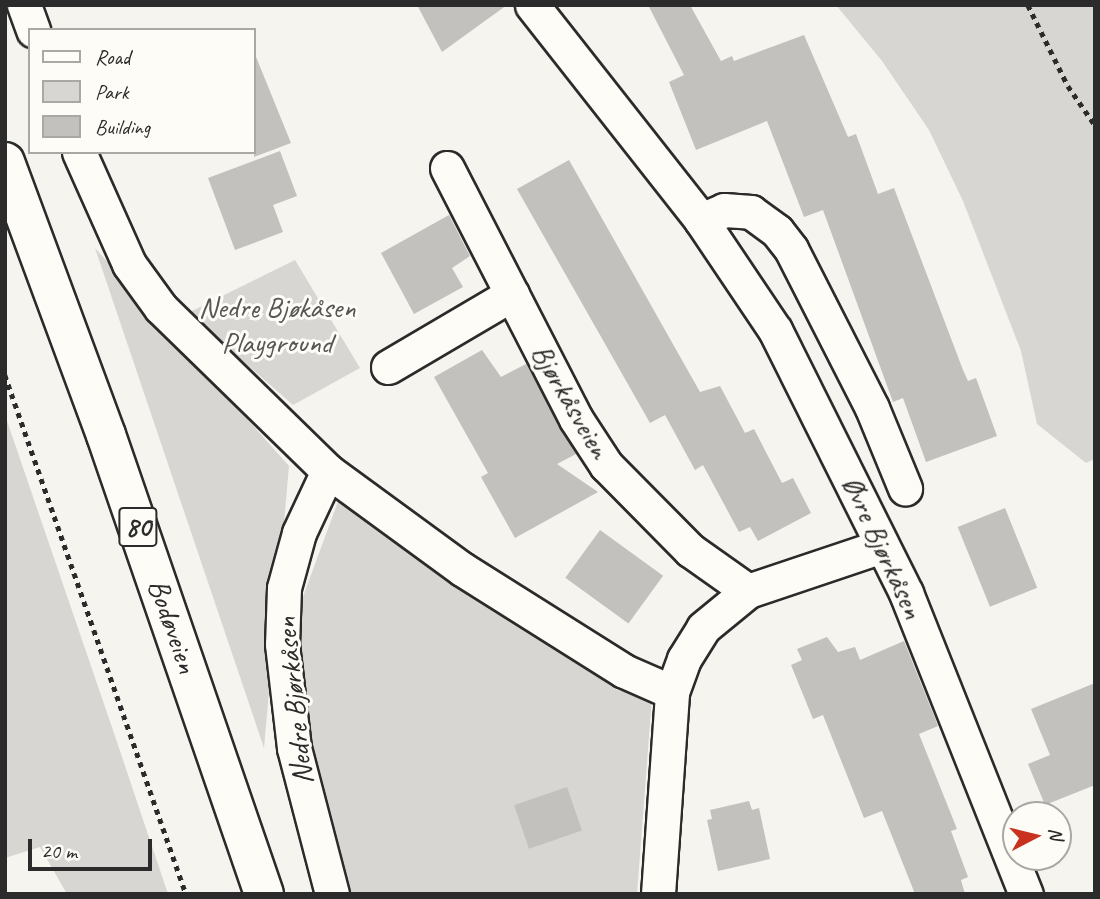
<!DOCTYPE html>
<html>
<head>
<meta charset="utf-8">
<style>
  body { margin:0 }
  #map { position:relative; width:1100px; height:899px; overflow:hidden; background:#f5f4ef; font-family:Caveat,sans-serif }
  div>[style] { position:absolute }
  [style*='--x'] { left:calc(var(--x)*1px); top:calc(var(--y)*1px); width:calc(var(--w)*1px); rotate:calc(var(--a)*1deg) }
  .green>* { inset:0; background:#d7d6d2 }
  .building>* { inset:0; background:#c2c1be; transform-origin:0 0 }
  .path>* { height:4.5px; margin-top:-2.25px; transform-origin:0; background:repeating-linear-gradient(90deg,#2b2b2b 0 5px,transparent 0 10px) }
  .roads { filter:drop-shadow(2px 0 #2b2b2b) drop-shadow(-2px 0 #2b2b2b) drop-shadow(0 2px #2b2b2b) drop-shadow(0 -2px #2b2b2b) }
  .street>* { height:33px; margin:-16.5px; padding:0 16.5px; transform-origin:16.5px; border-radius:16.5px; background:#fdfcf7 }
  .primary>* { height:38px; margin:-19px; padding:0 19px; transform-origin:19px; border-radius:19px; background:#fdfcf7 }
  span { translate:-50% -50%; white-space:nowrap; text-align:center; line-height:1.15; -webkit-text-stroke:6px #fdfcf7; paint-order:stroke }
  .shield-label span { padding:2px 5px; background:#fdfcf7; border:2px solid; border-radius:5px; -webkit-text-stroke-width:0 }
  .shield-label { font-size:28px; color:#2b2b2b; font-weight:700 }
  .park-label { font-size:30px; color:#565655 }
  .street-label { font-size:30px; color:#2b2b2b }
  .frame { position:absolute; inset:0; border:7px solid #2b2b2b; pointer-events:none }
  .legend { position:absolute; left:28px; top:28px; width:228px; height:126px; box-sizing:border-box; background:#fdfcf7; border:2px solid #a9a8a5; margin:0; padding:9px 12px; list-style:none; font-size:21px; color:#2b2b2b }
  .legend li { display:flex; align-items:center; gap:14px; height:35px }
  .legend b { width:35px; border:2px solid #a9a8a5 }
  .north { position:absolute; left:1002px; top:801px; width:70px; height:70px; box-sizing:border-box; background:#fdfcf7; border:2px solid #a9a8a5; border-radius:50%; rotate:83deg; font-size:19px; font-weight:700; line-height:28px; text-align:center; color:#2b2b2b }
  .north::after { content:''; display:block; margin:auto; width:24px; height:32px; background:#c8321e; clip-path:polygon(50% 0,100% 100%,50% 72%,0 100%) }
  .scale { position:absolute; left:28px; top:839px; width:124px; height:32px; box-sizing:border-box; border:4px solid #2b2b2b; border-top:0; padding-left:9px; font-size:21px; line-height:24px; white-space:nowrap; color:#2b2b2b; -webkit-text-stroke:5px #fdfcf7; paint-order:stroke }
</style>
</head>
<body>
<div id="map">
  <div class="green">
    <div style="clip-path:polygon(836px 5px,1095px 5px,1095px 459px,1086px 463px,1037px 424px,1021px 351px,963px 201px,929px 130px,882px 61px)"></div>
    <div style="clip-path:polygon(95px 248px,289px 466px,264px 748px)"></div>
    <div style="clip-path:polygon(295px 260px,360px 368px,293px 405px,188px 313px)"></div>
    <div style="clip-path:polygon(5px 415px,116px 739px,168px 894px,67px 894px,40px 847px,5px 858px)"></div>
    <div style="clip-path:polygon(340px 496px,617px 690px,652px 697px,637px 894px,348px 894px,327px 826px,302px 682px,297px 613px)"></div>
  </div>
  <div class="building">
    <div style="clip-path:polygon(417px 5px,507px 5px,442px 52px)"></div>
    <div style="clip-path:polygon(648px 5px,690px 5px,721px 61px,732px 56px,734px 61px,804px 35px,848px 137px,856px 134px,878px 194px,894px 188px,963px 370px,968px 381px,976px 378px,997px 436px,926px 462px,903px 398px,893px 402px,823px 210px,804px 217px,767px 121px,696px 150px,669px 82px,684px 75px)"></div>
    <div style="clip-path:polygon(254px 52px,291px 143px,254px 157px)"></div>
    <div style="clip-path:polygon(280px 151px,297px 196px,273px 205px,283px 232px,235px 250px,208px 178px)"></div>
    <div style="clip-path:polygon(569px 160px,700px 392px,720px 386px,745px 433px,754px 429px,782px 483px,793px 478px,811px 513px,758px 541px,750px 527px,739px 532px,703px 465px,695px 470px,665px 415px,650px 423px,517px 189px)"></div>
    <div style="clip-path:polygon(449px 215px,470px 256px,452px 268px,463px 287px,414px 314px,381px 253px)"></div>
    <div style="clip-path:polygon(482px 350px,501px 377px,526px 364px,576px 454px,557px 464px,598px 492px,515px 538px,481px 477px,488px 473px,434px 377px)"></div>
    <div style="left:1005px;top:508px;width:86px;height:51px;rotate:68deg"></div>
    <div style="left:600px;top:530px;width:78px;height:59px;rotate:36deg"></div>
    <div style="clip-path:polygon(827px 637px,838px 652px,855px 647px,860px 660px,904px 641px,938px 726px,919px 734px,957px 829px,951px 831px,968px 877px,961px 880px,965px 894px,915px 894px,882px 811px,864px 818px,823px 715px,813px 719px,791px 665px,802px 660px,797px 649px)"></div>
    <div style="clip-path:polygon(1095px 683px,1095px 785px,1045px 805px,1028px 764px,1050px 755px,1031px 709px)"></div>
    <div style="left:567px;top:787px;width:46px;height:56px;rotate:71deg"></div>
    <div style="clip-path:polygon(749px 801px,752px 810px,759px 808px,770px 859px,718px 871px,707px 820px,712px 819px,710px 810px)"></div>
  </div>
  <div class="path">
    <div style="--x:1028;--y:5;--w:90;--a:63.7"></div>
    <div style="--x:1068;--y:86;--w:47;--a:55.3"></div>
    <div style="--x:5;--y:375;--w:550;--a:70.77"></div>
  </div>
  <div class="roads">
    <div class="street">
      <div style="--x:24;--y:5;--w:27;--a:70"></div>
      <div style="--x:532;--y:5;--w:273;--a:51.8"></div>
      <div style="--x:701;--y:220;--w:133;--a:56.1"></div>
      <div style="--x:775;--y:330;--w:294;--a:63.5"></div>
      <div style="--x:906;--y:593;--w:324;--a:68.3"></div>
      <div style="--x:79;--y:152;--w:123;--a:65.9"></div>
      <div style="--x:129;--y:264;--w:54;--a:54"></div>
      <div style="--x:161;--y:308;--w:233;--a:44.3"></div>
      <div style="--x:328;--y:471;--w:166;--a:36.2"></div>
      <div style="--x:462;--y:569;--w:191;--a:32.2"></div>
      <div style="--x:624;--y:671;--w:52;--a:23.6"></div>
      <div style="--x:672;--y:692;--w:35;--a:-70"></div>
      <div style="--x:684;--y:659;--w:36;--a:-58"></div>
      <div style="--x:703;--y:628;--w:58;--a:-39.4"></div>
      <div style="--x:748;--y:591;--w:141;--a:-18.6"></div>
      <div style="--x:447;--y:168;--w:282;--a:62.8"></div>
      <div style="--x:576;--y:419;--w:55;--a:56.9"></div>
      <div style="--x:606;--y:465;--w:120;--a:45.3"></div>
      <div style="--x:690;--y:550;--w:71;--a:35.3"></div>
      <div style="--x:701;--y:220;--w:25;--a:-23"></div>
      <div style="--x:724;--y:210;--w:27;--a:4"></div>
      <div style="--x:751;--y:212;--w:32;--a:36"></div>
      <div style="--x:777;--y:231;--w:23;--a:52"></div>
      <div style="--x:791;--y:249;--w:178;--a:63"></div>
      <div style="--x:872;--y:408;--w:87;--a:67.6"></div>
      <div style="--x:388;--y:367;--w:144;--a:-30.5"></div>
      <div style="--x:328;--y:471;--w:68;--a:115.1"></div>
      <div style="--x:299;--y:533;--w:57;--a:105.3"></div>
      <div style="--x:284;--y:588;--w:56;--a:92"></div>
      <div style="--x:282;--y:644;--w:105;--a:83.4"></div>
      <div style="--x:294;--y:748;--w:151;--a:75.4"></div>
      <div style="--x:658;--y:894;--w:202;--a:-86"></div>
    </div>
    <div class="primary">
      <div style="--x:5;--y:162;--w:291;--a:69.7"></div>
      <div style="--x:106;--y:435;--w:485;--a:71"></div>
    </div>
  </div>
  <div class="shield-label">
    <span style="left:138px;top:527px">80</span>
  </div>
  <div class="park-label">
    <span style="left:277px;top:324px">Nedre Bjøkåsen<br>Playground</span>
  </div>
  <div class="street-label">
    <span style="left:571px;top:401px;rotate:60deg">Bjørkåsveien</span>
    <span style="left:883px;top:547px;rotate:65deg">Øvre Bjørkåsen</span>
    <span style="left:173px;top:626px;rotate:71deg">Bodøveien</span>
    <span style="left:294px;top:701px;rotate:-96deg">Nedre Bjørkåsen</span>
  </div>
  <div class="frame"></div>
  <ul class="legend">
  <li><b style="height:9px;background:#fdfcf7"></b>Road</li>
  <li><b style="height:19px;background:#d7d6d2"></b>Park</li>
  <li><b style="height:19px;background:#c2c1be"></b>Building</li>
  </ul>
  <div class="north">N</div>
  <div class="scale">20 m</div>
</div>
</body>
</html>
